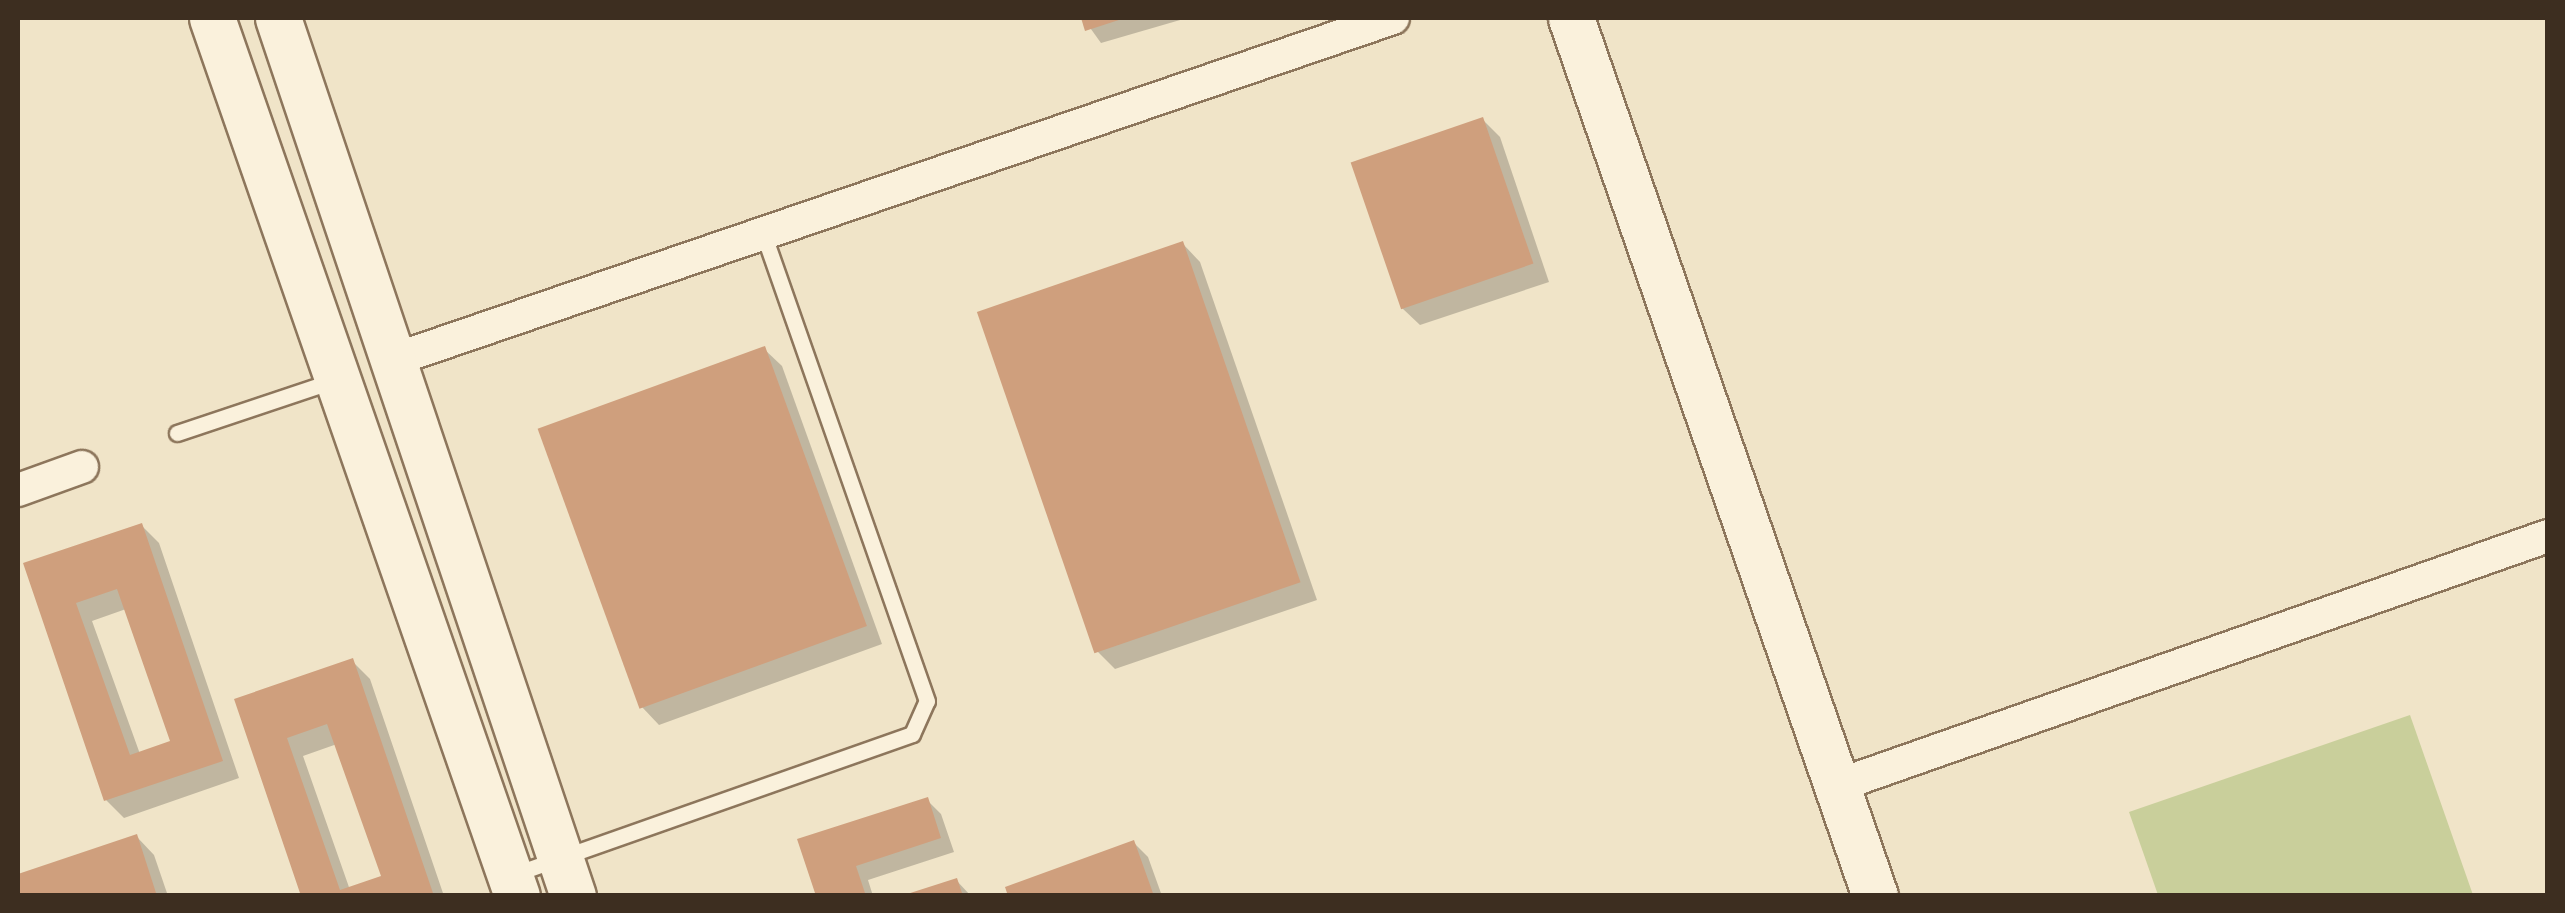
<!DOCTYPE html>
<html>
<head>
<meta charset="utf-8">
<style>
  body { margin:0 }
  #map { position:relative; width:2565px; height:913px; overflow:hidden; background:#f0e4c8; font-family:"PT Serif",serif }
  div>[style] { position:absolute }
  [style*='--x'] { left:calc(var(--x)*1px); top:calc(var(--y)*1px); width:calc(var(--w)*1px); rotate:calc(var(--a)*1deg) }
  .green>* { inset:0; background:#c9cf9b }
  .shadow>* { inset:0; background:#0003 }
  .building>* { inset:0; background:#cf9f7d; transform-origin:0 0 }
  .roads { filter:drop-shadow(2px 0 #8d765c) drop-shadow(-2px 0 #8d765c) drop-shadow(0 2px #8d765c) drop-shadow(0 -2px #8d765c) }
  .lane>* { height:15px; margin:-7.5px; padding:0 7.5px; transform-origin:7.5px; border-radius:7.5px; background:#faf1dc }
  .street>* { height:32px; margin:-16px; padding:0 16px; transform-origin:16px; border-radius:16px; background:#faf1dc }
  .secondary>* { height:45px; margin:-22.5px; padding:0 22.5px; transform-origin:22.5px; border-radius:22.5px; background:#faf1dc }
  span { translate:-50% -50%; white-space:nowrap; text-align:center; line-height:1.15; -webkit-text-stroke:8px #f7eed8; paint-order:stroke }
  .frame { position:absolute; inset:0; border:20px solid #3d2e20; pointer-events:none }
</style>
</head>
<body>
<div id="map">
  <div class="green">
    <div style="clip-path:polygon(2410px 715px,2473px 895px,2158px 895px,2129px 812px)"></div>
  </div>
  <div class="shadow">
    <div style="clip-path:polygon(1083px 18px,1187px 18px,1101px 43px)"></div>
    <div style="clip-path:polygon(1483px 120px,1500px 137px,1549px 282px,1420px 325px,1402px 308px)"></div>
    <div style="clip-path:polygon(1183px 244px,1200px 262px,1317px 600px,1115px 669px,1097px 651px)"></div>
    <div style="clip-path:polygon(764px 349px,782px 366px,882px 644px,659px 725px,642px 707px)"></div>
    <div style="clip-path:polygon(evenodd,142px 526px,159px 543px,239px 778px,124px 818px,106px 800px,26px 565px,142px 526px,126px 609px,173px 742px,140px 754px,92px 621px,126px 609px)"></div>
    <div style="clip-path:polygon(evenodd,352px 661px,370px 679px,444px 896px,303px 896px,237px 700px,352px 661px,337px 744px,384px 877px,350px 890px,303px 756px,337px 744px)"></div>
    <div style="clip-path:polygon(927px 800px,941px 814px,954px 852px,868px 880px,873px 896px,818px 896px)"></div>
    <div style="clip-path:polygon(137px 837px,154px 855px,168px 896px,18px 896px,18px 876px)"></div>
    <div style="clip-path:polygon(1134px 843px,1148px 857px,1162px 896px,1011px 896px)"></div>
    <div style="clip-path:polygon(956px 880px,971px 896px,910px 896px)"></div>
  </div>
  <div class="building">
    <div style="clip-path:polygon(1081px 18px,1125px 18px,1085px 31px)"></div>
    <div style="left:1483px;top:117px;width:155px;height:140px;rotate:71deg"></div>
    <div style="left:1183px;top:241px;width:361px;height:218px;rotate:71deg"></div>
    <div style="left:765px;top:346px;width:298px;height:242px;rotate:70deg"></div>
    <div style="clip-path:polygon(evenodd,142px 523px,223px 761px,104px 801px,23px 563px,142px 523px,117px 589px,170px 741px,130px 755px,76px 603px,117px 589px)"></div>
    <div style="clip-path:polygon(evenodd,353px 658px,434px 896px,301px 896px,234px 699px,353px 658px,327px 724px,381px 876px,340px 890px,287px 738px,327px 724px)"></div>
    <div style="clip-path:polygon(928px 797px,941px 838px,856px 866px,866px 896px,816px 896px,797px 839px)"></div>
    <div style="clip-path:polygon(137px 834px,157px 896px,18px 896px,18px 874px)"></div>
    <div style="clip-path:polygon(1134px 840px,1154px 896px,1008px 896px,1005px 887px)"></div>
    <div style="clip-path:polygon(957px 878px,963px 896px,904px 896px,904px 895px)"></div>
  </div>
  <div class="roads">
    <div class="lane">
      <div style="--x:177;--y:433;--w:167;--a:-18.5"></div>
      <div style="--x:512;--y:875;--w:424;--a:-19.4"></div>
      <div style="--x:912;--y:734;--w:36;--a:-66"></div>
      <div style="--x:927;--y:701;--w:496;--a:-109.3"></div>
    </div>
    <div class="street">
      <div style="--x:390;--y:361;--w:1060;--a:-18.88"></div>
      <div style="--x:18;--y:490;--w:68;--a:-19.8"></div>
      <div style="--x:1836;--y:786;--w:755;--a:-19.35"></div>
    </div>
    <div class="secondary">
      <div style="--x:212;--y:18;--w:929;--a:70.84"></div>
      <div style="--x:278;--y:18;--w:926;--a:71.43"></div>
      <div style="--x:1571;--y:18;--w:929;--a:70.9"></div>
    </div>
  </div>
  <div class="frame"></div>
</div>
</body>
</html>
